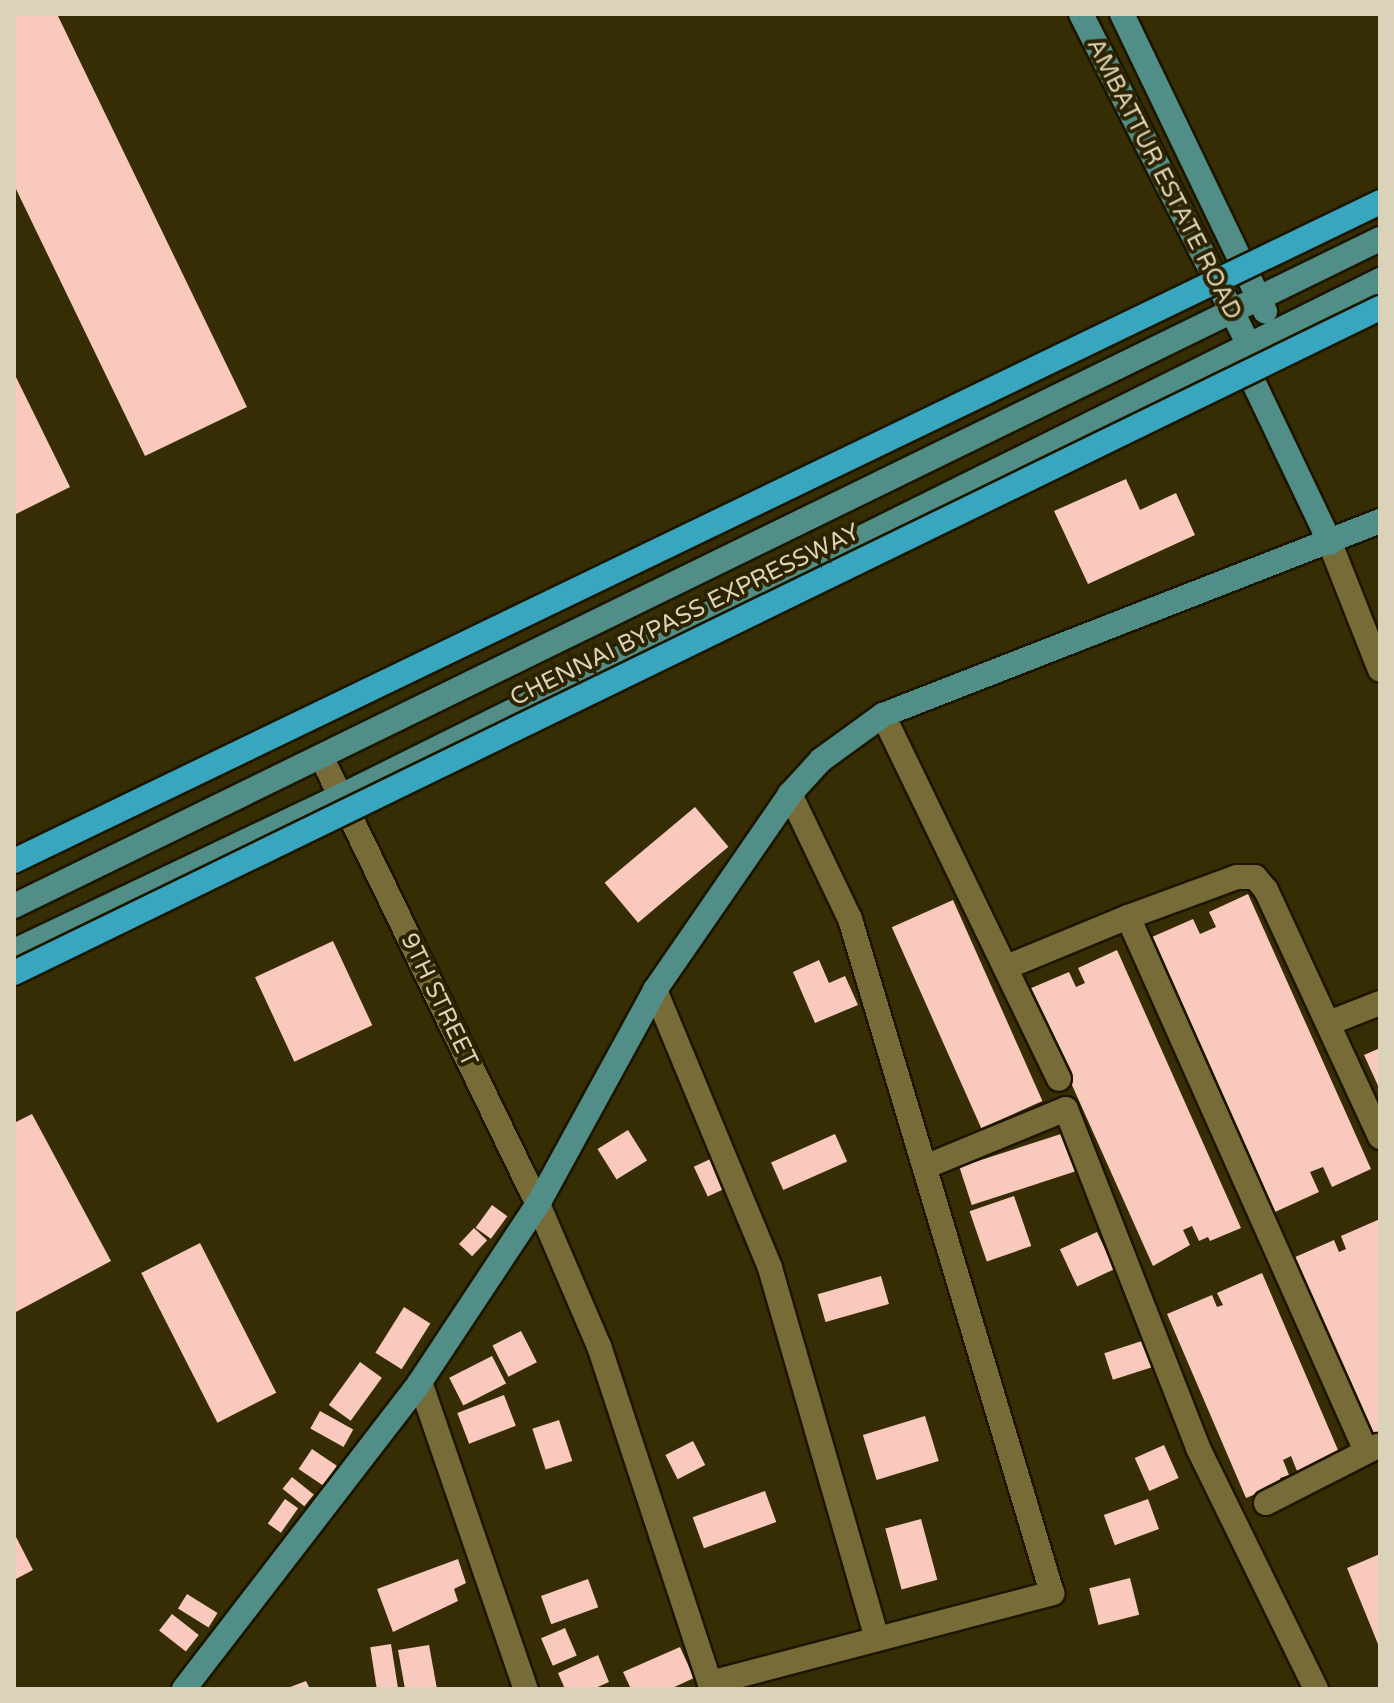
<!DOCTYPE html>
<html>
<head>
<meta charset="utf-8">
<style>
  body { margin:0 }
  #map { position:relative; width:1394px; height:1703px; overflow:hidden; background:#372d04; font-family:"Varela Round",sans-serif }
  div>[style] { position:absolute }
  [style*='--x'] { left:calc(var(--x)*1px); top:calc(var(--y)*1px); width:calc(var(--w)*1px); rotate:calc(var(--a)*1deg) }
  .building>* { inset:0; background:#f8c9bc; transform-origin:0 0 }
  .roads { filter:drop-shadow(2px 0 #1c1600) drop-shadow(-2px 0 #1c1600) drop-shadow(0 2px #1c1600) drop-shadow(0 -2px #1c1600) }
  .street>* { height:24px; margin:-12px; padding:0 12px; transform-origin:12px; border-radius:12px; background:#776b37 }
  .primary>* { height:24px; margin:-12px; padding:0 12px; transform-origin:12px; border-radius:12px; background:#518e88 }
  .bridges { filter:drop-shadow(2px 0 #1c1600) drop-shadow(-2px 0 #1c1600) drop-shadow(0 2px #1c1600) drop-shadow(0 -2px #1c1600) }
  .highway-bridge>* { height:24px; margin:-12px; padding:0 12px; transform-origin:12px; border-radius:12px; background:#38a6be }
  span { translate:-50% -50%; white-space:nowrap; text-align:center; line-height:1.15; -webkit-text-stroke:8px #2d2300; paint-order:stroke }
  .street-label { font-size:24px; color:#dad3b9 }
  .frame { position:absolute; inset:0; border:16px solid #dad3b9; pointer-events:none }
</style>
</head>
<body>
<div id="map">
  <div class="building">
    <div style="clip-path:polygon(14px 14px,57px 14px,247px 407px,145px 456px,14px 185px)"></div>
    <div style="clip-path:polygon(14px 373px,70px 487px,14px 515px)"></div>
    <div style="clip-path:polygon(1126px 479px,1140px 510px,1176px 493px,1195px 535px,1088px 584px,1054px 511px)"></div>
    <div style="left:695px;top:807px;width:52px;height:118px;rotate:50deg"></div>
    <div style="clip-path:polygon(1248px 894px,1371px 1169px,1332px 1187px,1323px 1167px,1310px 1172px,1319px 1192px,1275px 1212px,1152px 937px,1193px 919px,1200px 934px,1216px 927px,1209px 912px)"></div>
    <div style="left:953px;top:900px;width:220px;height:67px;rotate:66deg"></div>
    <div style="left:333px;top:941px;width:93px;height:86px;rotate:65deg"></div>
    <div style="clip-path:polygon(1117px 950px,1241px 1228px,1210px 1241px,1208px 1237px,1199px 1241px,1192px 1226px,1183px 1230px,1190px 1245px,1153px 1266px,1029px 989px,1069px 972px,1076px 987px,1085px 983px,1078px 968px)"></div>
    <div style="clip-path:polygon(819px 960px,829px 983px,845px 976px,858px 1005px,815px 1023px,793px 972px)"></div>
    <div style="clip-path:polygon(1380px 1048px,1380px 1090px,1364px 1055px)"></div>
    <div style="clip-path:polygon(32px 1114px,111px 1261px,14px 1313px,14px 1123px)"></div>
    <div style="left:628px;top:1130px;width:36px;height:36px;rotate:58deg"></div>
    <div style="left:1064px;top:1133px;width:40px;height:110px;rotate:72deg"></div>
    <div style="left:835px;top:1134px;width:30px;height:70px;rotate:66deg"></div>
    <div style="left:721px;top:1154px;width:33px;height:30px;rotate:65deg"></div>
    <div style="left:1014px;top:1196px;width:53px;height:47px;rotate:71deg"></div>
    <div style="left:492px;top:1205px;width:19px;height:28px;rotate:36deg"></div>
    <div style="clip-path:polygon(1380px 1219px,1380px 1440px,1375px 1442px,1293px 1258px,1334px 1240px,1339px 1252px,1346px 1249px,1341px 1236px)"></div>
    <div style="left:474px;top:1228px;width:18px;height:22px;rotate:43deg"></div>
    <div style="left:1097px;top:1232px;width:41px;height:41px;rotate:65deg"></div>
    <div style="left:200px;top:1243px;width:168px;height:66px;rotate:63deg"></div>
    <div style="clip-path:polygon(1262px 1273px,1341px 1457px,1309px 1471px,1306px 1467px,1297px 1471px,1291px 1456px,1283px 1460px,1289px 1475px,1280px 1478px,1282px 1483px,1246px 1498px,1167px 1314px,1212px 1295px,1217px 1307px,1223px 1305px,1217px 1293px)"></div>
    <div style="left:881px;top:1276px;width:29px;height:66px;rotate:74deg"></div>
    <div style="left:404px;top:1307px;width:31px;height:54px;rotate:32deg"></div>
    <div style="left:521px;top:1331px;width:35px;height:32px;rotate:63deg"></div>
    <div style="left:1148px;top:1339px;width:28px;height:46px;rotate:72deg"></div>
    <div style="left:492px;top:1356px;width:31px;height:48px;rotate:63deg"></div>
    <div style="left:360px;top:1362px;width:27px;height:53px;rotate:36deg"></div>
    <div style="left:504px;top:1395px;width:33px;height:50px;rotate:69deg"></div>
    <div style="left:320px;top:1411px;width:38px;height:20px;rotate:29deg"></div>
    <div style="left:925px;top:1416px;width:47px;height:65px;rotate:73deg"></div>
    <div style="left:559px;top:1420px;width:43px;height:28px;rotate:72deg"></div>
    <div style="left:693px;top:1441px;width:27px;height:31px;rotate:63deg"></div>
    <div style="left:1164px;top:1445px;width:36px;height:32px;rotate:66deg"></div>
    <div style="left:312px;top:1449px;width:30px;height:24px;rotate:34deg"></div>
    <div style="left:292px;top:1477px;width:28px;height:15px;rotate:39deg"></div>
    <div style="left:765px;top:1491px;width:33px;height:77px;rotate:70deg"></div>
    <div style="left:285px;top:1499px;width:16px;height:30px;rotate:35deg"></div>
    <div style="left:1148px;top:1499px;width:32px;height:47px;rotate:70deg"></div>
    <div style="left:921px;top:1519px;width:63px;height:37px;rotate:75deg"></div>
    <div style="clip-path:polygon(14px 1533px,33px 1570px,14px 1580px)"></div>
    <div style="clip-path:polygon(1380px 1554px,1380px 1649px,1347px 1568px)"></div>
    <div style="clip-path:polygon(458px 1559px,466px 1583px,454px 1589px,458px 1601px,393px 1632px,377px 1589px)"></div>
    <div style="left:1130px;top:1578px;width:38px;height:42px;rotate:76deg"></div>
    <div style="left:588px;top:1579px;width:30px;height:50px;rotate:70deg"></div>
    <div style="left:187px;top:1594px;width:36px;height:17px;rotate:32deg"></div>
    <div style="left:172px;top:1614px;width:34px;height:21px;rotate:38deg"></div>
    <div style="left:565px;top:1628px;width:30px;height:26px;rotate:67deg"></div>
    <div style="left:391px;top:1644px;width:46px;height:21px;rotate:81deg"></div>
    <div style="clip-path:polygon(429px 1645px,437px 1689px,405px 1689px,398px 1650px)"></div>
    <div style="clip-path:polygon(680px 1647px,694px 1678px,670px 1689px,631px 1689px,623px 1672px)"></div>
    <div style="clip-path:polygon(598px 1655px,609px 1682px,593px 1689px,565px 1689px,558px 1673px)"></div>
    <div style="clip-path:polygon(306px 1681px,310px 1689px,285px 1689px)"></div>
  </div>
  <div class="roads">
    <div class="street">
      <div style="--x:1330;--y:543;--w:136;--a:68.5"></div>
      <div style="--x:883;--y:715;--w:404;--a:64.2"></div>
      <div style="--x:322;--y:758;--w:496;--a:64.2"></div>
      <div style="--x:538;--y:1204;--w:155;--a:66.8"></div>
      <div style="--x:599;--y:1346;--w:361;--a:71.8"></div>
      <div style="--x:1128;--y:917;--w:116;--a:-20.2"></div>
      <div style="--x:1237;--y:877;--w:18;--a:0"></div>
      <div style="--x:1255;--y:877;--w:17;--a:50"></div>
      <div style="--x:1266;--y:890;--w:272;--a:65.2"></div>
      <div style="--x:1009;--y:966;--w:129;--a:-22.4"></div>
      <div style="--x:1128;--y:917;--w:585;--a:65.98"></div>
      <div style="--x:655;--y:990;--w:301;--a:67.5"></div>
      <div style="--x:770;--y:1268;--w:383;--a:73.9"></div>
      <div style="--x:1329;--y:1023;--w:55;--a:-21.4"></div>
      <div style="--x:925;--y:1167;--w:152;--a:-22.4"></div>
      <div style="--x:1066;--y:1109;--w:364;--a:68.7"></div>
      <div style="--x:1198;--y:1448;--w:268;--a:63.9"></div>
      <div style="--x:420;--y:1382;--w:325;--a:71"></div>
      <div style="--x:1266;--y:1503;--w:126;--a:-27"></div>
      <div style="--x:710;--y:1683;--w:354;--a:-14.7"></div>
      <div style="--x:1052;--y:1593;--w:704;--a:-106.68"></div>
      <div style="--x:850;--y:919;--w:139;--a:-115.6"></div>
    </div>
    <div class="primary">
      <div style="--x:1081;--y:14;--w:371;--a:63.1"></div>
      <div style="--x:1122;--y:14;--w:330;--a:64.3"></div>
      <div style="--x:1241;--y:356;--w:207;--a:64.5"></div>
      <div style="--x:14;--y:906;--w:1520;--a:-26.03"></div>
      <div style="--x:14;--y:951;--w:360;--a:-25.4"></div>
      <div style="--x:339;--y:797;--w:1162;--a:-26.41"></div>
      <div style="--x:184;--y:1689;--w:387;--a:-52.4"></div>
      <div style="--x:420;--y:1382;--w:214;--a:-56.5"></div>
      <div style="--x:538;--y:1204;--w:244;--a:-61.3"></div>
      <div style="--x:655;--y:990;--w:238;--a:-55.4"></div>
      <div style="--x:790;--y:794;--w:46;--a:-47.6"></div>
      <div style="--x:821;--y:760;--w:77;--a:-36"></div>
      <div style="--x:883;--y:715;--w:534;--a:-21.32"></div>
    </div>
  </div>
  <div class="bridges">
    <div class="highway-bridge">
      <div style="--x:14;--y:861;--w:1517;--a:-25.75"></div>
      <div style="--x:14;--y:973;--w:1519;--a:-25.96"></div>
    </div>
  </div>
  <div class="street-label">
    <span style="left:1164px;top:179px;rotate:63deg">AMBATTUR ESTATE ROAD</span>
    <span style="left:685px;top:615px;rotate:-26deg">CHENNAI BYPASS EXPRESSWAY</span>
    <span style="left:439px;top:1000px;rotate:64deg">9TH STREET</span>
  </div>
  <div class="frame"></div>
</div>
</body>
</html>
